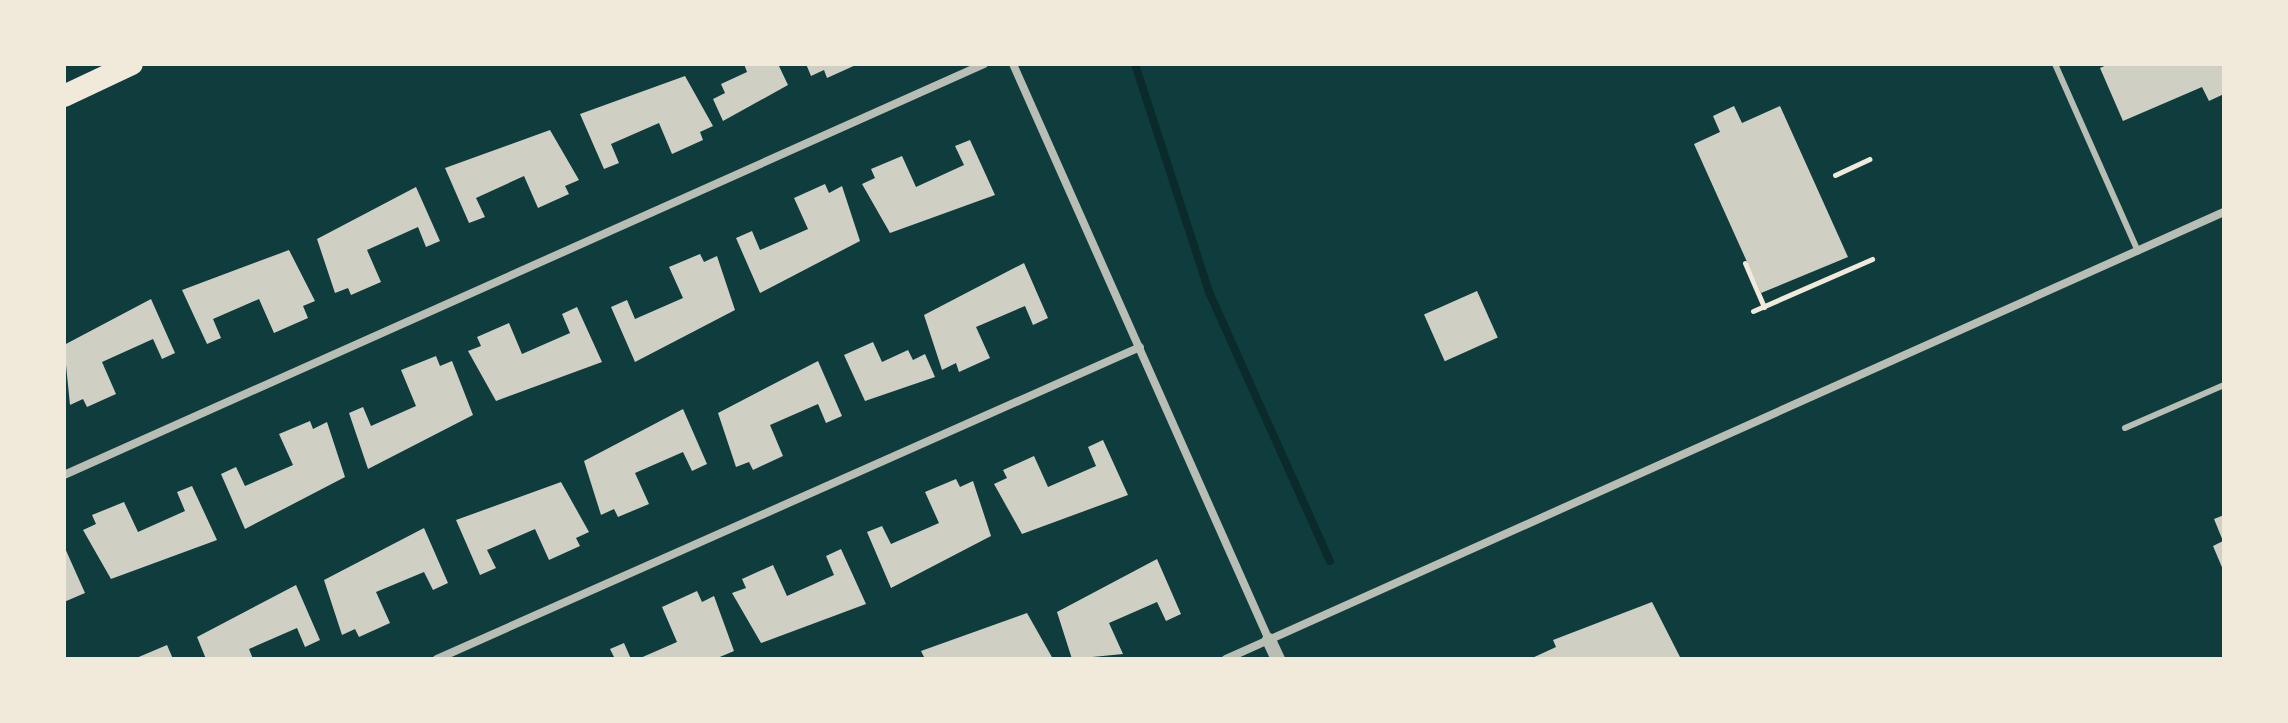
<!DOCTYPE html>
<html>
<head>
<meta charset="utf-8">
<style>
  body { margin:0 }
  #map { position:relative; width:2288px; height:723px; overflow:hidden; background:#0f3d3e; font-family:Mulish,sans-serif }
  div>[style] { position:absolute }
  [style*='--x'] { left:calc(var(--x)*1px); top:calc(var(--y)*1px); width:calc(var(--w)*1px); rotate:calc(var(--a)*1deg) }
  .stream>* { height:8px; margin:-4px; padding:0 4px; transform-origin:4px; border-radius:4px; background:#0a2a2b }
  .building>* { inset:0; background:#cfcfc3; transform-origin:0 0 }
  .path>* { height:5px; margin:-2.5px; padding:0 2.5px; transform-origin:2.5px; border-radius:2.5px; background:#f1e9da }
  .service>* { height:6px; margin:-3px; padding:0 3px; transform-origin:3px; border-radius:3px; background:#b8beb3 }
  .minor>* { height:8px; margin:-4px; padding:0 4px; transform-origin:4px; border-radius:4px; background:#b8beb3 }
  .tertiary>* { height:14px; margin:-7px; padding:0 7px; transform-origin:7px; border-radius:7px; background:#b8beb3 }
  .motorway>* { height:22px; margin:-11px; padding:0 11px; transform-origin:11px; border-radius:11px; background:#f1e9da }
  span { translate:-50% -50%; white-space:nowrap; text-align:center; line-height:1.15; -webkit-text-stroke:8px #f1e9da; paint-order:stroke }
  .frame { position:absolute; inset:0; border:66px solid #f1e9da; pointer-events:none }
</style>
</head>
<body>
<div id="map">
  <div class="stream">
    <div style="--x:1135;--y:64;--w:240;--a:72"></div>
    <div style="--x:1209;--y:292;--w:295;--a:65.8"></div>
  </div>
  <div class="building">
    <div style="clip-path:polygon(744px 64px,778px 64px,788px 85px,723px 121px,713px 99px,725px 93px,721px 84px,747px 72px)"></div>
    <div style="clip-path:polygon(806px 64px,858px 64px,827px 78px,824px 70px,811px 76px)"></div>
    <div style="clip-path:polygon(2109px 64px,2224px 64px,2224px 94px,2209px 101px,2202px 87px,2123px 121px,2100px 68px)"></div>
    <div style="clip-path:polygon(685px 76px,713px 126px,700px 132px,703px 140px,672px 154px,659px 123px,611px 144px,619px 163px,604px 169px,580px 114px)"></div>
    <div style="clip-path:polygon(1734px 106px,1742px 123px,1780px 106px,1848px 257px,1761px 293px,1694px 144px,1720px 132px,1713px 116px)"></div>
    <div style="clip-path:polygon(550px 130px,579px 180px,565px 186px,569px 194px,538px 208px,524px 176px,476px 198px,485px 217px,469px 223px,445px 168px)"></div>
    <div style="clip-path:polygon(970px 140px,995px 195px,890px 233px,862px 184px,875px 178px,871px 169px,902px 156px,916px 187px,964px 165px,955px 146px)"></div>
    <div style="clip-path:polygon(825px 184px,829px 193px,842px 186px,860px 241px,760px 293px,736px 238px,752px 231px,760px 250px,808px 229px,794px 198px)"></div>
    <div style="clip-path:polygon(416px 187px,440px 241px,426px 247px,418px 227px,367px 250px,381px 282px,351px 295px,348px 288px,335px 293px,317px 239px)"></div>
    <div style="clip-path:polygon(289px 250px,315px 301px,303px 306px,308px 318px,274px 333px,259px 299px,213px 319px,221px 338px,207px 344px,182px 290px)"></div>
    <div style="clip-path:polygon(700px 254px,704px 262px,717px 256px,735px 310px,635px 362px,611px 307px,627px 300px,635px 319px,683px 298px,669px 267px)"></div>
    <div style="clip-path:polygon(1024px 263px,1048px 318px,1033px 325px,1025px 306px,976px 327px,990px 358px,959px 372px,956px 363px,942px 370px,924px 315px)"></div>
    <div style="left:1477px;top:291px;width:51px;height:58px;rotate:66deg"></div>
    <div style="clip-path:polygon(151px 299px,175px 353px,162px 359px,153px 339px,102px 362px,116px 394px,87px 407px,83px 399px,70px 405px,64px 345px)"></div>
    <div style="clip-path:polygon(577px 307px,602px 362px,496px 401px,468px 351px,481px 346px,477px 337px,509px 323px,522px 354px,570px 333px,562px 314px)"></div>
    <div style="clip-path:polygon(873px 342px,882px 362px,908px 350px,913px 360px,925px 354px,935px 377px,865px 401px,844px 355px)"></div>
    <div style="clip-path:polygon(436px 356px,440px 366px,452px 361px,473px 415px,368px 469px,349px 413px,363px 407px,371px 426px,416px 406px,401px 370px)"></div>
    <div style="clip-path:polygon(818px 361px,842px 416px,826px 423px,818px 404px,770px 425px,783px 456px,753px 470px,749px 462px,736px 467px,718px 413px)"></div>
    <div style="clip-path:polygon(683px 409px,707px 464px,692px 471px,683px 452px,635px 473px,649px 504px,618px 517px,614px 509px,601px 515px,584px 461px)"></div>
    <div style="clip-path:polygon(310px 421px,313px 429px,327px 422px,345px 477px,245px 529px,221px 474px,236px 467px,245px 486px,293px 465px,279px 434px)"></div>
    <div style="clip-path:polygon(1103px 440px,1128px 495px,1022px 534px,994px 484px,1007px 478px,1003px 470px,1034px 456px,1048px 487px,1096px 466px,1088px 447px)"></div>
    <div style="clip-path:polygon(956px 479px,960px 487px,973px 481px,991px 536px,891px 588px,867px 532px,882px 526px,891px 544px,939px 523px,925px 492px)"></div>
    <div style="clip-path:polygon(561px 482px,589px 532px,576px 538px,580px 546px,549px 560px,535px 529px,487px 550px,496px 568px,480px 575px,456px 520px)"></div>
    <div style="clip-path:polygon(192px 486px,217px 540px,111px 579px,83px 530px,96px 524px,92px 515px,124px 502px,138px 532px,185px 511px,177px 492px)"></div>
    <div style="clip-path:polygon(2224px 515px,2224px 572px,2213px 546px,2223px 541px,2214px 519px)"></div>
    <div style="clip-path:polygon(424px 528px,448px 583px,433px 590px,424px 572px,376px 592px,390px 623px,359px 637px,355px 629px,342px 635px,324px 580px)"></div>
    <div style="clip-path:polygon(64px 546px,85px 593px,64px 602px)"></div>
    <div style="clip-path:polygon(841px 549px,866px 604px,761px 643px,732px 593px,746px 588px,742px 579px,773px 565px,787px 596px,834px 575px,826px 556px)"></div>
    <div style="clip-path:polygon(1157px 559px,1181px 614px,1166px 621px,1157px 602px,1109px 623px,1123px 654px,1072px 659px,1057px 612px)"></div>
    <div style="clip-path:polygon(296px 585px,320px 640px,305px 647px,297px 628px,249px 649px,253px 659px,206px 659px,197px 637px)"></div>
    <div style="clip-path:polygon(697px 591px,702px 602px,714px 596px,734px 651px,715px 659px,638px 659px,677px 642px,662px 607px)"></div>
    <div style="clip-path:polygon(1652px 602px,1681px 659px,1530px 659px,1556px 647px,1553px 640px)"></div>
    <div style="clip-path:polygon(1027px 613px,1053px 659px,925px 659px,921px 651px)"></div>
    <div style="clip-path:polygon(624px 643px,631px 659px,615px 659px,610px 649px)"></div>
    <div style="clip-path:polygon(167px 645px,173px 659px,134px 659px)"></div>
  </div>
  <div class="path">
    <div style="--x:1835;--y:175;--w:38;--a:-25"></div>
    <div style="--x:1745;--y:263;--w:48;--a:66.6"></div>
    <div style="--x:1753;--y:311;--w:130;--a:-23.6"></div>
  </div>
  <div class="service">
    <div style="--x:2055;--y:64;--w:205;--a:66.1"></div>
    <div style="--x:2125;--y:428;--w:108;--a:-23.5"></div>
  </div>
  <div class="minor">
    <div style="--x:1013;--y:64;--w:630;--a:66.04"></div>
    <div style="--x:64;--y:475;--w:1008;--a:-24.07"></div>
    <div style="--x:437;--y:659;--w:769;--a:-23.93"></div>
    <div style="--x:1226;--y:659;--w:1094;--a:-24.13"></div>
  </div>
  <div class="tertiary">
    <div style="--x:1269;--y:640;--w:21;--a:65"></div>
  </div>
  <div class="motorway">
    <div style="--x:64;--y:96;--w:75;--a:-25.2"></div>
  </div>
  <div class="frame"></div>
</div>
</body>
</html>
